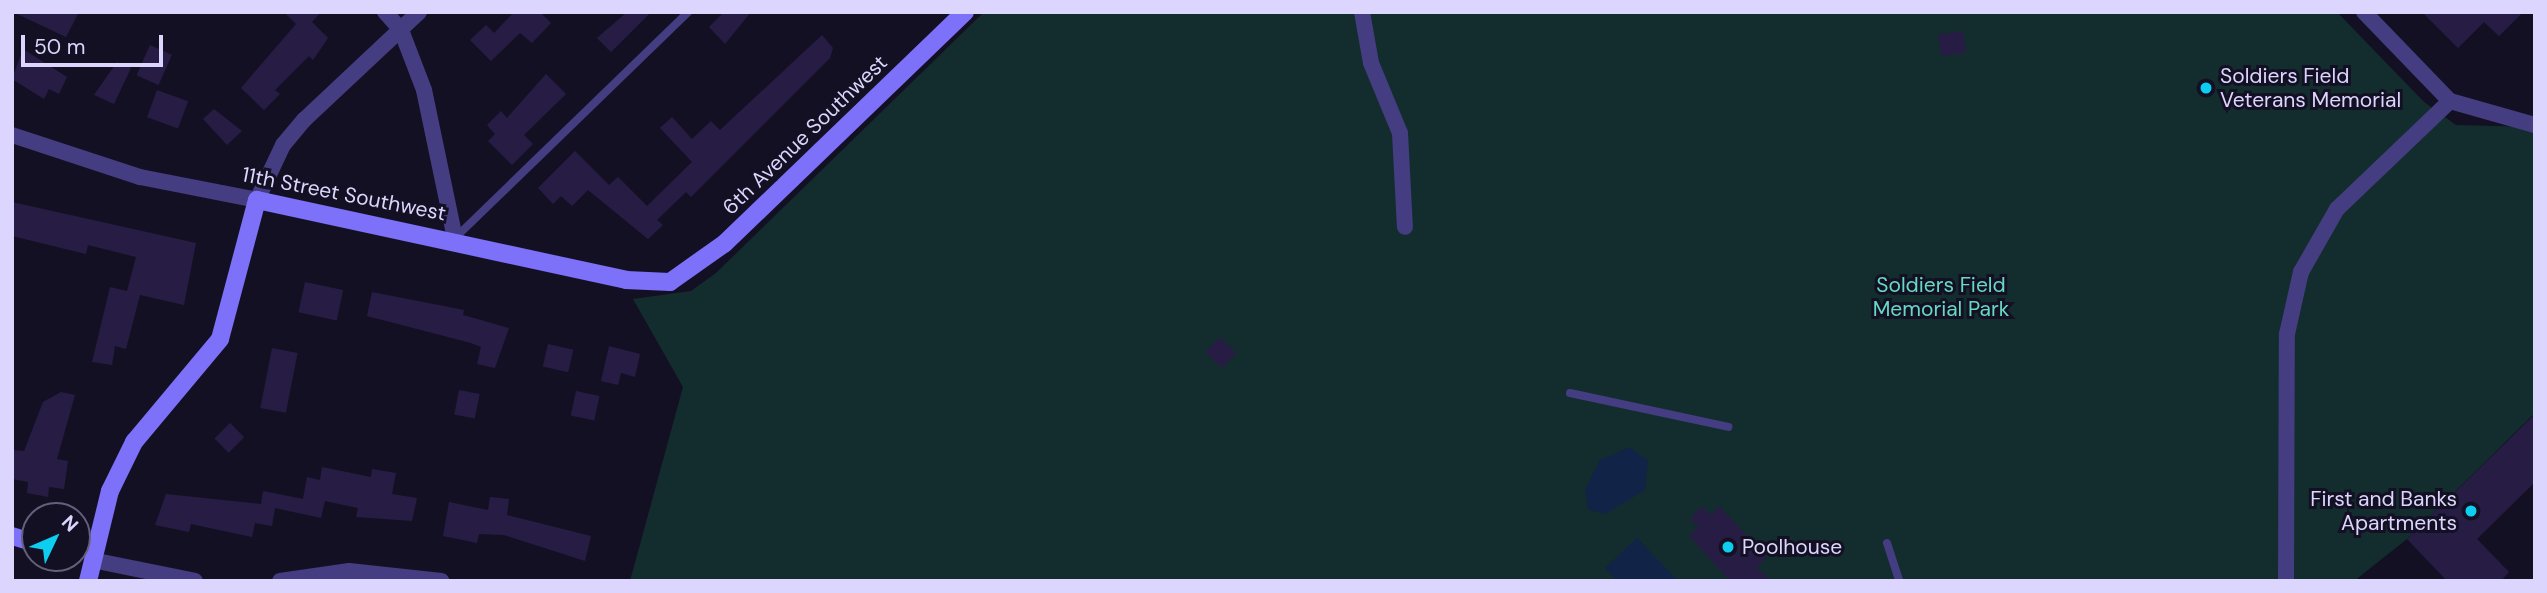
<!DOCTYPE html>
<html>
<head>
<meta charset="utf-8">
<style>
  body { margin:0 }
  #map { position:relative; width:2547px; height:593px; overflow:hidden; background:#141024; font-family:"DM Sans",sans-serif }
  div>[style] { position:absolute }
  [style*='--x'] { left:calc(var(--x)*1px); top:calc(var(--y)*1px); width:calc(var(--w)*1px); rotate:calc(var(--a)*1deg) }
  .green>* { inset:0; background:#132d2e }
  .water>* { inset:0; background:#112347 }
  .building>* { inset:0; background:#271d44; transform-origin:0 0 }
  .lane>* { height:8px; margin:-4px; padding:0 4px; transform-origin:4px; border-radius:4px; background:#443d81 }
  .street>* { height:16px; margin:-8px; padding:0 8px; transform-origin:8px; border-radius:8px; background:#443d81 }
  .secondary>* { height:18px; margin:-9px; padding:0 9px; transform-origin:9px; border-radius:9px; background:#7c71f8 }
  .dots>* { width:19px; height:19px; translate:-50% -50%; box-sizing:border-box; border:4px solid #141024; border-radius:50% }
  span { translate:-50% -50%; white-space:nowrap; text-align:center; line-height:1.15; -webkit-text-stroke:6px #141024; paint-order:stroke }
  .poi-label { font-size:21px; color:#dcd5fd }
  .left { translate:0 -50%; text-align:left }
  .right { translate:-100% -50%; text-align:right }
  .street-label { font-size:21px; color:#dcd5fd }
  .park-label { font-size:21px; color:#65d9c3 }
  .frame { position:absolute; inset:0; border:14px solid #dcd5fd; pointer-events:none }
  .north { position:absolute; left:21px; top:502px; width:70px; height:70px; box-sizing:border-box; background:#141024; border:2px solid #645f7b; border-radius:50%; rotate:46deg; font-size:19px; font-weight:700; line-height:28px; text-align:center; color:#dcd5fd }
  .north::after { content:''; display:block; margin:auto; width:24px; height:32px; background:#0dcef1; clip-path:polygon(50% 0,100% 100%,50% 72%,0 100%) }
  .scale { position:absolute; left:21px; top:35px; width:142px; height:32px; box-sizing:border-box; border:4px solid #dcd5fd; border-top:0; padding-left:9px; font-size:21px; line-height:24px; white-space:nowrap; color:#dcd5fd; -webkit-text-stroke:5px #141024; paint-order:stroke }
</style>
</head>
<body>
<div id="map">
  <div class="green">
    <div style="clip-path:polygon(984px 12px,2337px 12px,2424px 102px,2456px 125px,2535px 127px,2535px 413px,2407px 539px,2354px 581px,630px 581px,683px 387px,633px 299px,691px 291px,716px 273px)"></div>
  </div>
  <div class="water">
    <div style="clip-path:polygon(1630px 447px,1648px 461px,1645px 490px,1605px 514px,1588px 509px,1585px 490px,1600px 460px)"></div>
    <div style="clip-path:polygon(1637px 538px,1678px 581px,1617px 581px,1605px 568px)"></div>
  </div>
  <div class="building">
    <div style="clip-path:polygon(13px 12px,79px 12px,66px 37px)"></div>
    <div style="clip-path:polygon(284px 12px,321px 12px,312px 22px,328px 38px,313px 60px,309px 56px,275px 90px,280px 94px,264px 110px,241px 88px,296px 24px)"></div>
    <div style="clip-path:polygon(514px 12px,540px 12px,551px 23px,532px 43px,520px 33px,491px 61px,470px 40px,486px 25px,494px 33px)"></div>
    <div style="clip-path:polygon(627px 12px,651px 12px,611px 52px,597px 38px)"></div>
    <div style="clip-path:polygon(724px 12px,751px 12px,725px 44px,709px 27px)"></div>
    <div style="clip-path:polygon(2422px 12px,2523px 12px,2499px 36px,2484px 22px,2458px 48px)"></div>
    <div style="left:1963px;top:31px;width:22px;height:25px;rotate:82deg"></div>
    <div style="clip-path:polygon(822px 35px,833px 48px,830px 58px,691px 197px,686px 192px,657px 220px,663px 225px,648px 239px,588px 190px,572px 206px,561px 196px,553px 204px,538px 188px,575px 151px,609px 185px,618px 177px,647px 206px,692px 162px,660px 128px,672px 117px,692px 139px,711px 121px,720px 130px)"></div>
    <div style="left:150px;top:45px;width:24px;height:33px;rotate:24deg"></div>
    <div style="clip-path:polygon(23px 49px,67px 77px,59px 94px,49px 89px,44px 99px,12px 79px)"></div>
    <div style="clip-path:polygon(117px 62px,131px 68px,114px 104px,94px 95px)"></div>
    <div style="clip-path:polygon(546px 74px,566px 94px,524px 135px,533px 144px,512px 165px,488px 141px,495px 134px,487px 125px,501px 111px,507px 118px)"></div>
    <div style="left:157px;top:90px;width:33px;height:29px;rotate:20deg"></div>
    <div style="clip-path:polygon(214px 109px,242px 131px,227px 145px,203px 119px)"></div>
    <div style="clip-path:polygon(12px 202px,196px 243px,184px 305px,140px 295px,126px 349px,115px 346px,112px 365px,92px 362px,110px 287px,127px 291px,136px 257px,88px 245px,86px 254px,12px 236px)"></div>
    <div style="left:305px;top:282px;width:39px;height:31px;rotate:12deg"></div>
    <div style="clip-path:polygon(372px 292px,464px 310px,463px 315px,509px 328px,495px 368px,477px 364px,481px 347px,471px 343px,367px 316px)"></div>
    <div style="left:1220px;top:337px;width:23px;height:21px;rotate:45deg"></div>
    <div style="left:548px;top:344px;width:26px;height:23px;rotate:13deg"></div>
    <div style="clip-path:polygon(609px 346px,640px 354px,635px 377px,621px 373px,618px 385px,601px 381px)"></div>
    <div style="left:272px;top:348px;width:26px;height:61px;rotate:11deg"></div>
    <div style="left:459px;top:390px;width:21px;height:25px;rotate:11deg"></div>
    <div style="left:576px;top:391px;width:24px;height:25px;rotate:12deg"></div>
    <div style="clip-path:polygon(61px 392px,75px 395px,57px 459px,68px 461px,64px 489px,49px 487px,48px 497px,27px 493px,28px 482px,12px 479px,12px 450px,24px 451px,43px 402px)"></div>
    <div style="clip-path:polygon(2535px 414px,2535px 482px,2477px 539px,2509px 572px,2501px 581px,2447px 581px,2407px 539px)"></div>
    <div style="left:230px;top:423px;width:20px;height:22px;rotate:45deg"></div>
    <div style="clip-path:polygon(322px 467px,371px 477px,372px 469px,396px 473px,392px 494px,417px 498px,412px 521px,356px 517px,358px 508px,325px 501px,321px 518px,275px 508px,272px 526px,255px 523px,252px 537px,191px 524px,189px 532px,155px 525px,166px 494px,261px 504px,263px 491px,303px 499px,307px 477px,320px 480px)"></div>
    <div style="clip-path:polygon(490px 497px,509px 499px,507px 515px,591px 536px,585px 561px,504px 535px,479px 534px,477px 543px,443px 536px,449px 502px,488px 510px)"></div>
    <div style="clip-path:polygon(1702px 506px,1711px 515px,1719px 506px,1767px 557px,1757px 567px,1771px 581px,1730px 581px,1689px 536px,1698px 527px,1690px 518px)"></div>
  </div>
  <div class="lane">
    <div style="--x:455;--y:238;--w:325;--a:-44.1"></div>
    <div style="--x:1570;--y:393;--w:162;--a:12.1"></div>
    <div style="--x:1887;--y:543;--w:40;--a:72"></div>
  </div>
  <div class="street">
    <div style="--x:385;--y:12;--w:24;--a:48"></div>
    <div style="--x:401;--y:30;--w:64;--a:69"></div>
    <div style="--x:424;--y:90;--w:151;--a:78.2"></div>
    <div style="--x:1362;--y:12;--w:52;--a:80"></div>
    <div style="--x:1371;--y:63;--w:76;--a:67.5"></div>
    <div style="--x:1400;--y:133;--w:94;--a:87"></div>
    <div style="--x:2364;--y:12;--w:124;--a:46"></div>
    <div style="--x:2450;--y:101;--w:88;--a:15.8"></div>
    <div style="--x:12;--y:135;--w:135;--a:18.2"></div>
    <div style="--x:140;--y:177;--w:119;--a:11.1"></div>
    <div style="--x:257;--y:200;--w:61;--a:-64.7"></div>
    <div style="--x:283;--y:145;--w:33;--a:-50"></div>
    <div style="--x:304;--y:120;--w:158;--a:-43.2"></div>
    <div style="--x:92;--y:560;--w:105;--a:11.5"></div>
    <div style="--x:280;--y:581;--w:70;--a:-8.2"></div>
    <div style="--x:349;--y:571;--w:93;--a:6.2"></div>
    <div style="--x:2286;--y:581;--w:247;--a:-89.8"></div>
    <div style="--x:2287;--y:334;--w:64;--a:-77.3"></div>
    <div style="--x:2301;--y:272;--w:73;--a:-60.3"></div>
    <div style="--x:2337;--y:209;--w:156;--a:-43.7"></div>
  </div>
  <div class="secondary">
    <div style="--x:12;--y:536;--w:24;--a:17"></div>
    <div style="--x:88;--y:581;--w:93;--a:-76.3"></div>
    <div style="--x:110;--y:491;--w:55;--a:-63.9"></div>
    <div style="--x:134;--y:442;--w:134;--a:-50.1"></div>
    <div style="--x:220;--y:339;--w:144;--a:-75.1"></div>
    <div style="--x:257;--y:200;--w:378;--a:12.2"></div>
    <div style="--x:626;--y:280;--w:44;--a:2.6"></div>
    <div style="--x:670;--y:282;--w:67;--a:-35.3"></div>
    <div style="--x:725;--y:243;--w:333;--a:-43.9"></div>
  </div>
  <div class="dots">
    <div style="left:2206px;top:88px;background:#0dcef1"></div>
    <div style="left:2471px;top:511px;background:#0dcef1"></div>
    <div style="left:1728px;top:547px;background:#0dcef1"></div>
  </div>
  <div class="poi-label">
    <span class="left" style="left:2220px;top:88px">Soldiers Field<br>Veterans Memorial</span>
    <span class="right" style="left:2457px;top:511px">First and Banks<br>Apartments</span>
    <span class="left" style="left:1742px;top:547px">Poolhouse</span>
  </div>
  <div class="street-label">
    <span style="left:805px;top:135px;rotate:-44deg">6th Avenue Southwest</span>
    <span style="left:344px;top:194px;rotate:11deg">11th Street Southwest</span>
  </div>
  <div class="park-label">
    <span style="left:1941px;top:297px">Soldiers Field<br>Memorial Park</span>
  </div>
  <div class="frame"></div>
  <div class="north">N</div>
  <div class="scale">50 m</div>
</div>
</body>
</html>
